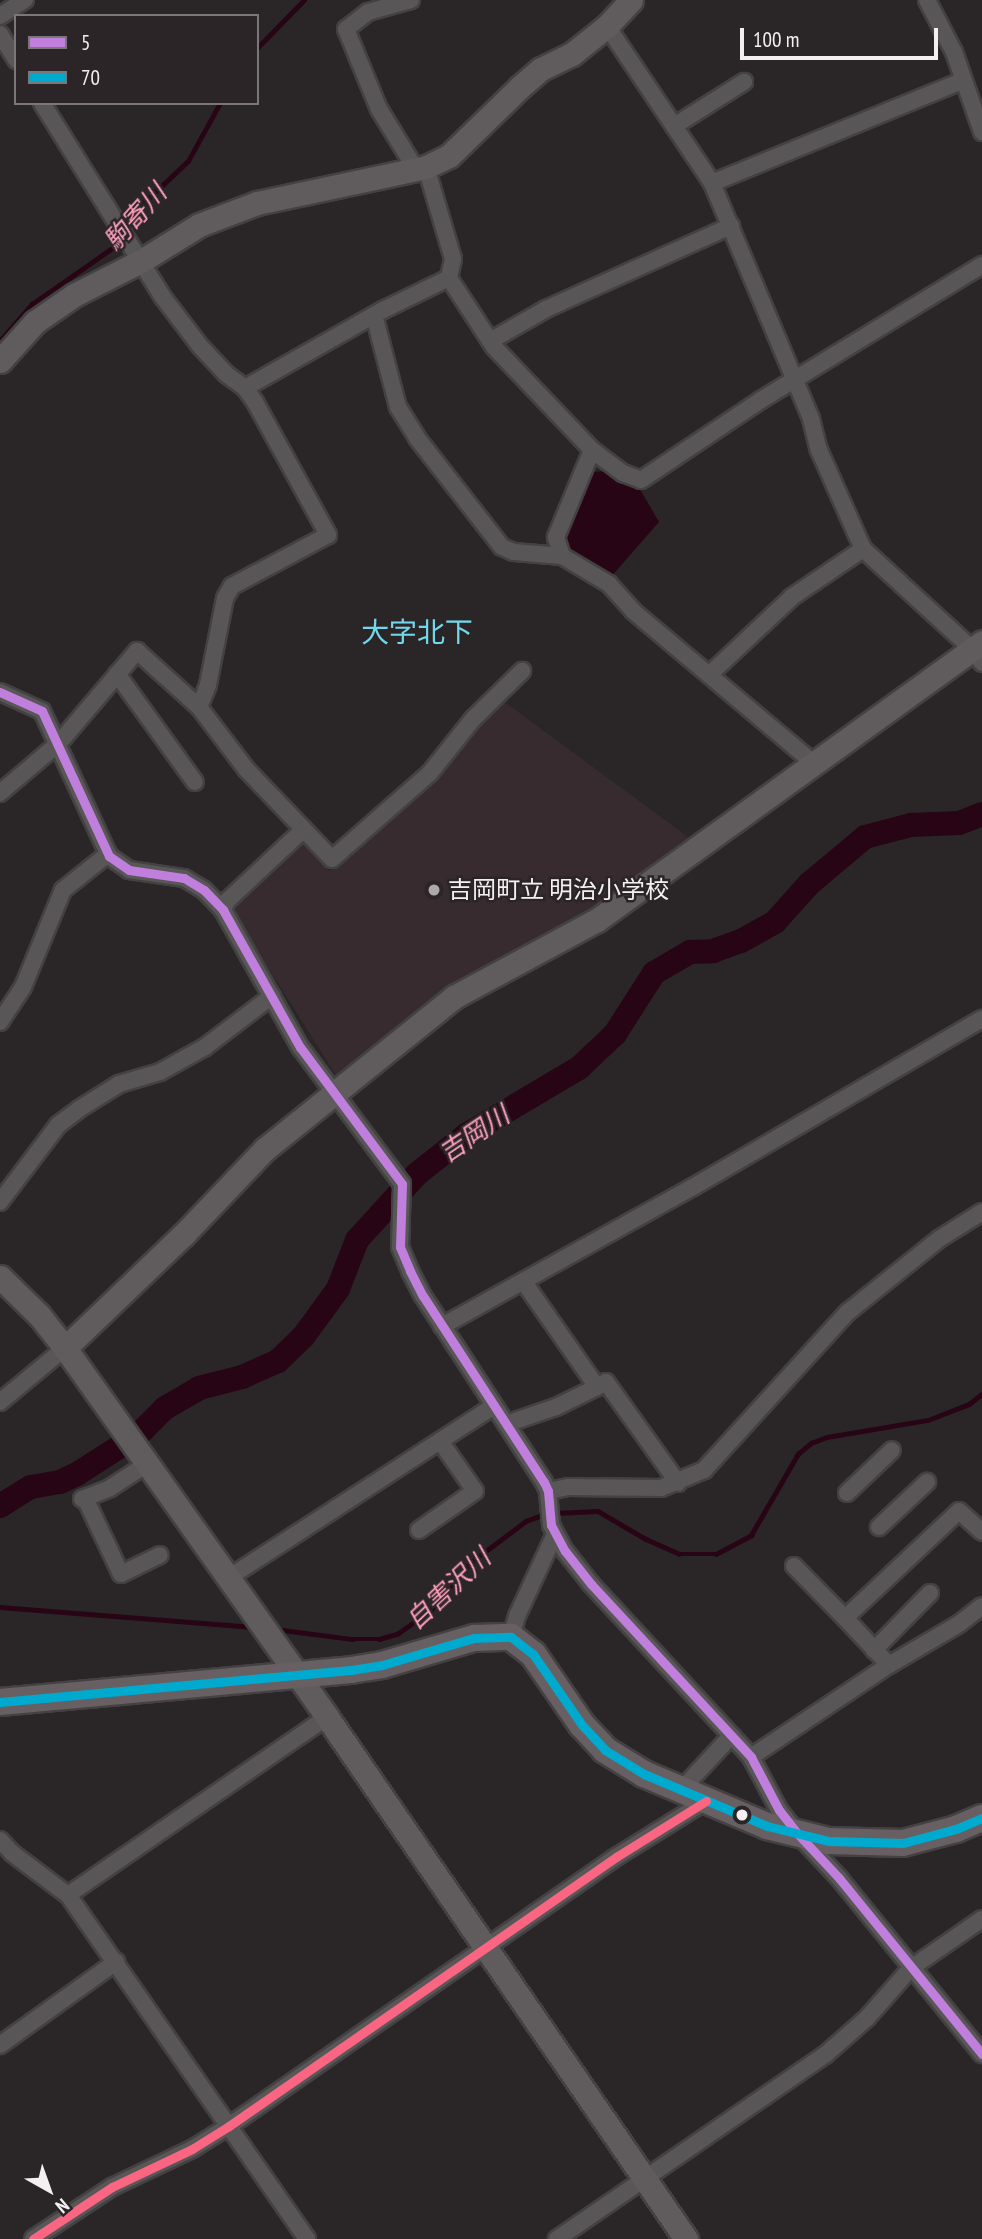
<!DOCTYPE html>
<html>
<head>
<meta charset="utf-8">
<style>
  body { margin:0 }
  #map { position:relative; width:982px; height:2239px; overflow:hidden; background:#2a2628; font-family:"PT Sans Narrow","Noto Sans JP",sans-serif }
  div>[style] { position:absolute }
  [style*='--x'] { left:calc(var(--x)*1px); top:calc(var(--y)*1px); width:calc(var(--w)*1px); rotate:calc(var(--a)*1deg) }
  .built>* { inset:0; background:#372b2f }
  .water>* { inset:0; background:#280514 }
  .stream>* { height:4.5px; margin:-2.25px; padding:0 2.25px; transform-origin:2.25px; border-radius:2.25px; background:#280514 }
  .river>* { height:24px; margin:-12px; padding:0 12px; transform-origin:12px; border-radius:12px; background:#280514 }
  .roads { filter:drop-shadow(2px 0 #444142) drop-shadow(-2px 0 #444142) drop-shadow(0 2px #444142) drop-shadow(0 -2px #444142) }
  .street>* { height:16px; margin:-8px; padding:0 8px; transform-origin:8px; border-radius:8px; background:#595657 }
  .secondary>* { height:23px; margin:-11.5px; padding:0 11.5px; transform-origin:11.5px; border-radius:11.5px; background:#605b5d }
  .primary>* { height:26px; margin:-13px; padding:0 13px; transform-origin:13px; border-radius:13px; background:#685f62 }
  .bus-1>* { height:9px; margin:-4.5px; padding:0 4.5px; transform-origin:4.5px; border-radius:4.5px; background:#c07fdc }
  .bus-2>* { height:9px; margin:-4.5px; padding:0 4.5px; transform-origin:4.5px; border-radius:4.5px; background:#00a9ce }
  .bus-3>* { height:9px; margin:-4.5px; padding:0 4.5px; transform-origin:4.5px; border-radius:4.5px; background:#fa6682 }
  .dots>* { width:19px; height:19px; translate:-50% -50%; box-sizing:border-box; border:4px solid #2b2527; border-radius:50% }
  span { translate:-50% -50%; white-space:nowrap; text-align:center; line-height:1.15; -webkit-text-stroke:5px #2b2527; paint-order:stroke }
  .poi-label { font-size:24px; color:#f4f0f1 }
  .left { translate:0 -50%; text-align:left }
  .water-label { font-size:26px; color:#fea1bf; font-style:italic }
  .quarter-label { font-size:28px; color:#6fd8e9 }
  .legend { position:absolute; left:14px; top:14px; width:245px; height:91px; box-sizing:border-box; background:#2b2527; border:2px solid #7b7678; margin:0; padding:9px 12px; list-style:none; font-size:21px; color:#f4f0f1 }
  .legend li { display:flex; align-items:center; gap:14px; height:35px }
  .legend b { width:35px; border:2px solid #7b7678 }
  .north { position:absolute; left:14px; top:2155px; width:70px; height:70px; -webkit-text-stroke:5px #2b2527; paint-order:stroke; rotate:140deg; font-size:19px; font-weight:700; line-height:28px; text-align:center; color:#f4f0f1 }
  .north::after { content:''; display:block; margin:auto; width:24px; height:32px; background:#f4f0f1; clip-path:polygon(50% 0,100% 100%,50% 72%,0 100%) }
  .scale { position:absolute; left:740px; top:28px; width:198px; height:32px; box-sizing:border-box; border:4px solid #f4f0f1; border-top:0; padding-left:9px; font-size:21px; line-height:24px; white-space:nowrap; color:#f4f0f1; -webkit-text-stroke:5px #2b2527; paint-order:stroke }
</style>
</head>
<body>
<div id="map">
  <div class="built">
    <div style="clip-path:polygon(499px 698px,688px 837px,576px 921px,339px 1080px,231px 909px,304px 840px,329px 871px,441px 775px)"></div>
  </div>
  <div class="water">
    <div style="clip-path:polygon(611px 471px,641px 491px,659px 522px,610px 578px,563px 550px,560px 536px,588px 472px)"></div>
  </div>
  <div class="stream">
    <div style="--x:257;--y:48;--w:67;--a:-45.6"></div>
    <div style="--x:124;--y:229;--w:18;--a:-61"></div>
    <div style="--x:133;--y:213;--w:76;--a:-43.4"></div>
    <div style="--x:188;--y:161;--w:66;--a:-61.1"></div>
    <div style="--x:0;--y:341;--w:49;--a:-49.1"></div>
    <div style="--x:32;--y:304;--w:101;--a:-34.9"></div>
    <div style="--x:115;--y:246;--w:10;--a:-61"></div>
    <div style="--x:554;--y:1513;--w:44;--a:-2.6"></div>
    <div style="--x:598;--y:1511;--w:56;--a:30.3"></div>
    <div style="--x:646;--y:1539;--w:36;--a:24"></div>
    <div style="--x:679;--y:1554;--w:37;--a:0"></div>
    <div style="--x:716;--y:1554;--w:40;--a:-28"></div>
    <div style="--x:751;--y:1535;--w:94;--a:-59.9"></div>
    <div style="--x:798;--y:1454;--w:17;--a:-40"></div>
    <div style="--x:811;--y:1443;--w:17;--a:-21"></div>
    <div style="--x:827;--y:1437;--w:102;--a:-9.6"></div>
    <div style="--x:928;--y:1420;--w:44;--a:-21.3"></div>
    <div style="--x:969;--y:1404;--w:16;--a:-38"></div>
    <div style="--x:0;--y:1607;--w:254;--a:4.5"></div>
    <div style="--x:275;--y:1629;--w:78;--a:7.4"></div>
    <div style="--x:352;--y:1639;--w:27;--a:0"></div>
    <div style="--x:379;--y:1639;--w:19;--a:-16"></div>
    <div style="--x:397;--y:1634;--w:39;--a:-35"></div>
    <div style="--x:429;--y:1612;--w:64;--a:-50.1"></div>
    <div style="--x:470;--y:1563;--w:70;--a:-36.9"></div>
    <div style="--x:526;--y:1521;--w:20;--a:-20"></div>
  </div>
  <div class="river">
    <div style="--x:0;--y:1506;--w:36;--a:-32"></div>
    <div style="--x:31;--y:1487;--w:29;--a:-10"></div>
    <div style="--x:60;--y:1482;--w:19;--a:-25"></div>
    <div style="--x:77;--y:1474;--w:72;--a:-32.6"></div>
    <div style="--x:138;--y:1435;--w:38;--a:-45"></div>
    <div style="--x:165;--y:1408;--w:39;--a:-30"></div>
    <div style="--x:199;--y:1388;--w:44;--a:-14.3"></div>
    <div style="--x:242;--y:1377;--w:39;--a:-24"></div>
    <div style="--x:278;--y:1361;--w:35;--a:-44"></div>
    <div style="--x:303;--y:1337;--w:59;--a:-53.9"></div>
    <div style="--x:338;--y:1289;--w:53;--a:-68.8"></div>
    <div style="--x:357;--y:1240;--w:89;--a:-47.7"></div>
    <div style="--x:417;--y:1174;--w:63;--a:-38.5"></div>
    <div style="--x:466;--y:1135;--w:131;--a:-30.7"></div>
    <div style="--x:579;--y:1068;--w:50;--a:-43.4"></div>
    <div style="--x:615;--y:1034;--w:72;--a:-57.4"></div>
    <div style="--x:654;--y:973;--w:42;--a:-30.3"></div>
    <div style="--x:690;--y:952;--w:23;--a:-2"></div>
    <div style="--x:713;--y:951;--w:30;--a:-20"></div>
    <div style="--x:741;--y:941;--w:39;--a:-29"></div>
    <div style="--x:775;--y:922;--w:51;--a:-48.2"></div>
    <div style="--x:809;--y:884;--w:73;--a:-40"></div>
    <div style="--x:865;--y:837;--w:48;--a:-14.6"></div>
    <div style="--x:911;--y:825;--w:48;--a:-2.4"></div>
    <div style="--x:959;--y:823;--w:25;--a:-21"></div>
  </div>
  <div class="roads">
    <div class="street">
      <div style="--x:411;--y:0;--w:45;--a:164.4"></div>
      <div style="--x:368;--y:12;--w:28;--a:142"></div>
      <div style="--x:346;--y:29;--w:87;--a:67.6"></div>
      <div style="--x:379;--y:109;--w:69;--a:58.6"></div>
      <div style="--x:927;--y:0;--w:59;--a:62.6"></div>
      <div style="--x:954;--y:52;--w:85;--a:70.7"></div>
      <div style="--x:0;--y:16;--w:30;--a:-33"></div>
      <div style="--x:607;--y:26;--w:189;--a:56.2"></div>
      <div style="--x:712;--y:183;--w:256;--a:67.2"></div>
      <div style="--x:811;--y:419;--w:32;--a:76"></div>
      <div style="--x:819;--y:450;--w:108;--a:66"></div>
      <div style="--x:863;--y:549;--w:148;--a:42.5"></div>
      <div style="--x:972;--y:649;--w:17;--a:54"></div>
      <div style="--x:0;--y:34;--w:31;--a:58"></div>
      <div style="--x:42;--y:103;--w:227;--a:58.1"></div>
      <div style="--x:162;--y:296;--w:63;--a:52.8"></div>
      <div style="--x:200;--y:346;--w:38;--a:47"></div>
      <div style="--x:226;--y:374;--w:24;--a:36"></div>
      <div style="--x:245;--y:388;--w:17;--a:54"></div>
      <div style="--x:255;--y:402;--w:152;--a:61.2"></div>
      <div style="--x:328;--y:535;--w:109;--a:152"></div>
      <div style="--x:232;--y:586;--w:14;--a:120"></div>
      <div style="--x:225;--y:598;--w:89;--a:101.1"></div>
      <div style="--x:208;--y:685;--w:24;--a:112"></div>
      <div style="--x:674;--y:126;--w:83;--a:-32.2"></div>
      <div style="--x:426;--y:167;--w:96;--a:73.6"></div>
      <div style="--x:453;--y:259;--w:19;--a:102"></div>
      <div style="--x:712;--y:183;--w:270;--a:-22.2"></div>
      <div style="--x:374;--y:315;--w:95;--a:75.4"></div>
      <div style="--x:398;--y:407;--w:36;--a:58"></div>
      <div style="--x:417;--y:438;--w:138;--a:52.1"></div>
      <div style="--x:502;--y:547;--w:13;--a:23"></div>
      <div style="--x:514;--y:552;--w:48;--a:4.8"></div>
      <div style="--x:562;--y:556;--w:55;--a:30.8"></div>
      <div style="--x:609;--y:584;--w:36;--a:48"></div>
      <div style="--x:633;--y:611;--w:239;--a:40.1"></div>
      <div style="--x:490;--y:341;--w:64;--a:-29.7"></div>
      <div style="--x:546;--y:309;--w:203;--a:-24.2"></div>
      <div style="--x:245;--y:388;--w:159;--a:-29.5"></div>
      <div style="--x:383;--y:310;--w:73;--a:-25.9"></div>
      <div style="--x:449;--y:278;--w:82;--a:56.9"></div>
      <div style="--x:494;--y:347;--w:142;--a:46.4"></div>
      <div style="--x:592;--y:450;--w:39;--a:37"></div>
      <div style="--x:623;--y:473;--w:19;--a:21"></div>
      <div style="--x:641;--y:480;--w:144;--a:-33.7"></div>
      <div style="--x:761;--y:400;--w:259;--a:-31.4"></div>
      <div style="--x:562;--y:556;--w:20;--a:-108"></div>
      <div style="--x:556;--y:537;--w:94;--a:-67.5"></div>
      <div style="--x:117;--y:674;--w:133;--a:54.2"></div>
      <div style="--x:710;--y:674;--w:112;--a:-43.2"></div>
      <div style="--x:792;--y:597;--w:86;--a:-34.1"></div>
      <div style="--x:0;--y:692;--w:46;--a:24.3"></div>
      <div style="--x:42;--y:711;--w:160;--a:65.2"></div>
      <div style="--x:109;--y:856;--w:24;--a:35"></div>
      <div style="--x:129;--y:870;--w:56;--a:8.3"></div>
      <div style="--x:184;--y:878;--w:23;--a:31"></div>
      <div style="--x:204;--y:890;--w:28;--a:46"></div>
      <div style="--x:223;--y:910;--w:157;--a:60.7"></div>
      <div style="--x:300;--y:1047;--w:171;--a:53.3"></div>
      <div style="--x:402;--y:1184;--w:63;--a:91.8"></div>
      <div style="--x:400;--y:1247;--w:26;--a:67"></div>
      <div style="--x:410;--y:1271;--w:28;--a:63"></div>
      <div style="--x:423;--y:1296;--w:222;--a:57"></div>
      <div style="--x:544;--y:1482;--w:10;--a:66"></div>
      <div style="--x:548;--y:1491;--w:34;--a:85"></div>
      <div style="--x:551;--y:1525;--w:30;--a:62"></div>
      <div style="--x:565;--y:1551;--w:42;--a:51.8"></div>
      <div style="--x:591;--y:1584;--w:236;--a:47.2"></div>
      <div style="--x:751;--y:1757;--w:60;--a:62.2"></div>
      <div style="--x:779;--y:1810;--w:28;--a:52"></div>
      <div style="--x:796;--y:1832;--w:63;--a:46.9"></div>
      <div style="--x:839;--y:1878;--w:227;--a:50.9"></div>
      <div style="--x:0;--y:793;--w:77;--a:-40.3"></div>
      <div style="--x:59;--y:743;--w:121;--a:-49.7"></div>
      <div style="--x:137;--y:651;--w:84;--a:42.1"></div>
      <div style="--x:199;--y:707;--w:78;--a:52.8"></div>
      <div style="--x:246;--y:769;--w:124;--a:46.3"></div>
      <div style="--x:332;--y:859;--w:130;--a:-41.3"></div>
      <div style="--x:430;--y:773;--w:69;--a:-51.5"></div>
      <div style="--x:473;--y:719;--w:69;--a:-44.4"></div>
      <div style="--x:223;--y:910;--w:10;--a:-66"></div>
      <div style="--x:227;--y:901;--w:105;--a:-43.1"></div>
      <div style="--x:0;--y:1022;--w:42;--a:-56.7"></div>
      <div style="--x:23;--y:987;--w:105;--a:-67.6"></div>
      <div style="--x:63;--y:890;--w:58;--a:-38.7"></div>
      <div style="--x:0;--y:1202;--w:96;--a:-53"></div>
      <div style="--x:58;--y:1125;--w:26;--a:-37"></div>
      <div style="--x:79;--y:1109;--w:47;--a:-32"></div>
      <div style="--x:119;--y:1084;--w:43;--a:-16.3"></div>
      <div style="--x:160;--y:1072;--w:51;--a:-29.1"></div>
      <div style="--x:205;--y:1047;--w:84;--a:-37.3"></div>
      <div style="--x:442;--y:1326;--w:287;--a:-29"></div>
      <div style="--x:693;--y:1187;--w:334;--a:-30.2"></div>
      <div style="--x:597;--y:1387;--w:10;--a:-29"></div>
      <div style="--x:606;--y:1382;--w:124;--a:54.5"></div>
      <div style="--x:0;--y:1402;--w:85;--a:-39.7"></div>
      <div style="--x:506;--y:1424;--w:53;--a:-18.8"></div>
      <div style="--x:556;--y:1407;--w:46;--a:-26"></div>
      <div style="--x:597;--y:1387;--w:129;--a:-124.9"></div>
      <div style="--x:548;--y:1491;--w:20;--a:-11"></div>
      <div style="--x:568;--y:1487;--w:93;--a:0.6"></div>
      <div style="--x:661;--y:1488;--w:47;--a:-22.7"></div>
      <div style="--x:704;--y:1470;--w:214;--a:-47.7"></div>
      <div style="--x:848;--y:1312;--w:117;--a:-38.7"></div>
      <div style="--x:939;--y:1239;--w:51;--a:-32.1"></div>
      <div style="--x:847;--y:1493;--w:62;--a:-43.7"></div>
      <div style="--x:85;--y:1498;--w:84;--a:64.7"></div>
      <div style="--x:121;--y:1574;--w:43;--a:-26"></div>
      <div style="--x:82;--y:1499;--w:30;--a:-21"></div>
      <div style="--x:110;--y:1488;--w:44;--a:-33"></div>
      <div style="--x:879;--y:1527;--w:66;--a:-43.2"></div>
      <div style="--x:419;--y:1530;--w:68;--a:-34.9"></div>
      <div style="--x:475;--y:1491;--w:61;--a:-125"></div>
      <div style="--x:794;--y:1566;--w:73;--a:45.6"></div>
      <div style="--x:228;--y:1578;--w:317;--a:-32.9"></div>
      <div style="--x:511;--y:1637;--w:22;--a:-74"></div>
      <div style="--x:517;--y:1616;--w:90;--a:-65.1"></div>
      <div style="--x:874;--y:1650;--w:80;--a:-45.5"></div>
      <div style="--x:889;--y:1665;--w:64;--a:-133.1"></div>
      <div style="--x:845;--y:1618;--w:156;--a:-43.2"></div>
      <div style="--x:959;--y:1511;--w:31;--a:42"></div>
      <div style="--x:751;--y:1757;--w:166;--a:-33.7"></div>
      <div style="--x:889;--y:1665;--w:81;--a:-30.4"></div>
      <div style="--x:959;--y:1624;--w:29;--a:-38"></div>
      <div style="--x:681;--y:1790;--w:74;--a:-47.2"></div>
      <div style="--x:0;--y:1840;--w:18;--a:47"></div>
      <div style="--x:12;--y:1853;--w:70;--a:36.9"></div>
      <div style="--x:68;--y:1895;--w:419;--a:55.2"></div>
      <div style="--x:68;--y:1895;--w:314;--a:-34.5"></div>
      <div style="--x:0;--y:2045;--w:143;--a:-35.6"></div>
      <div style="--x:33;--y:2239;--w:95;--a:-33.4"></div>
      <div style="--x:112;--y:2187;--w:89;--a:-25.4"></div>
      <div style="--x:192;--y:2149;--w:44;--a:-31.9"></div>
      <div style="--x:229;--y:2126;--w:471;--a:-34.8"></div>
      <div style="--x:616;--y:1857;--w:106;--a:-31.9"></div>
      <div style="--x:557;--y:2239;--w:325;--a:-34.5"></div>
      <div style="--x:825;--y:2055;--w:56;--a:-41.4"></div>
      <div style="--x:867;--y:2018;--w:67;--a:-48.7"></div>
      <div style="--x:911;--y:1968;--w:86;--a:-34.6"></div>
    </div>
    <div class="secondary">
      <div style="--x:0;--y:361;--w:52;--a:-48.1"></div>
      <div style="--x:35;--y:322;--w:47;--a:-34.7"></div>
      <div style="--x:74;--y:295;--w:75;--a:-26.9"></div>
      <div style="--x:141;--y:261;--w:68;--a:-31.8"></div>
      <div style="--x:199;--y:225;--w:62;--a:-20.8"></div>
      <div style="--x:257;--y:203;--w:173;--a:-12"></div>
      <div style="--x:426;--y:167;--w:25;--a:-26"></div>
      <div style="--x:449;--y:156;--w:99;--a:-44.2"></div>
      <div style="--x:520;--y:87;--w:28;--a:-41"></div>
      <div style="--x:541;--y:69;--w:34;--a:-26"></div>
      <div style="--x:572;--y:54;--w:45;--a:-38.7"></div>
      <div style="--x:607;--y:26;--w:35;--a:-47"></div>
      <div style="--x:0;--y:1277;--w:54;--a:44.3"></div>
      <div style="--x:39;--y:1315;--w:42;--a:51.8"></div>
      <div style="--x:65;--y:1348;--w:453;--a:54.6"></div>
      <div style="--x:327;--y:1717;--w:634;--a:55.48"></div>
      <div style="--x:65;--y:1348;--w:165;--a:-43.8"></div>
      <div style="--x:184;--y:1234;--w:117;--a:-46.4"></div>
      <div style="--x:265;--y:1149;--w:243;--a:-38.8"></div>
      <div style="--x:454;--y:997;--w:162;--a:-28.3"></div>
      <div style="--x:597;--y:920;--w:475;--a:-35.8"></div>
    </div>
    <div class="primary">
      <div style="--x:0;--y:1702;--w:352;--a:-5.2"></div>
      <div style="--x:351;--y:1670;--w:31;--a:-9"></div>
      <div style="--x:382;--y:1665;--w:96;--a:-16.4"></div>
      <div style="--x:474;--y:1638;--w:37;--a:-2"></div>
      <div style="--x:511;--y:1637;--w:28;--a:38"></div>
      <div style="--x:533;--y:1654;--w:86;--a:55.4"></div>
      <div style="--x:582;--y:1725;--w:34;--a:47"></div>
      <div style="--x:605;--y:1750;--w:46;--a:31.6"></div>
      <div style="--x:644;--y:1774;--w:134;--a:22.9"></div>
      <div style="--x:767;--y:1826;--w:64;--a:13.6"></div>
      <div style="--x:829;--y:1841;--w:74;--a:1.5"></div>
      <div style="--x:903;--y:1843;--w:55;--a:-14.8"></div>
      <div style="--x:956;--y:1829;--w:28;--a:-23"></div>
    </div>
  </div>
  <div class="bus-1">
    <div style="--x:0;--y:692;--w:46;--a:24.3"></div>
    <div style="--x:42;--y:711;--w:160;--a:65.2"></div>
    <div style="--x:109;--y:856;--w:24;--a:35"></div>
    <div style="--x:129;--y:870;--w:56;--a:8.3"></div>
    <div style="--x:184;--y:878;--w:23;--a:31"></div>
    <div style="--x:204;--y:890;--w:28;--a:46"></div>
    <div style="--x:223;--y:910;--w:157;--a:60.7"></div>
    <div style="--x:300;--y:1047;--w:171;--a:53.3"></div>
    <div style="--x:402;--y:1184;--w:63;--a:91.8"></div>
    <div style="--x:400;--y:1247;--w:26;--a:67"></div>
    <div style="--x:410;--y:1271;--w:28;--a:63"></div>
    <div style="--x:423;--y:1296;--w:222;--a:57"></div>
    <div style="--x:544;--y:1482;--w:10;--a:66"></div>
    <div style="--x:548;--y:1491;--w:34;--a:85"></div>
    <div style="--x:551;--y:1525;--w:30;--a:62"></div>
    <div style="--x:565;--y:1551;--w:42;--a:51.8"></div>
    <div style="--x:591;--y:1584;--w:236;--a:47.2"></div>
    <div style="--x:751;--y:1757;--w:60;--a:62.2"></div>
    <div style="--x:779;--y:1810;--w:28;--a:52"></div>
    <div style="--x:796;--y:1832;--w:63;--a:46.9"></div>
    <div style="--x:839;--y:1878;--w:227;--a:50.9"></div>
  </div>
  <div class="bus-2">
    <div style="--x:0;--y:1702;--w:352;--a:-5.2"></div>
    <div style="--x:351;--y:1670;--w:31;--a:-9"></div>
    <div style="--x:382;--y:1665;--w:96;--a:-16.4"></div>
    <div style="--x:474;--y:1638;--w:37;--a:-2"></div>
    <div style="--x:511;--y:1637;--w:28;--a:38"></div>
    <div style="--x:533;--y:1654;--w:86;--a:55.4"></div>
    <div style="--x:582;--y:1725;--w:34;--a:47"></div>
    <div style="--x:605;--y:1750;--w:46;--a:31.6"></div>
    <div style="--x:644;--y:1774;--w:134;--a:22.9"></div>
    <div style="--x:767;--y:1826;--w:64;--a:13.6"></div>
    <div style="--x:829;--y:1841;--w:74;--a:1.5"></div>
    <div style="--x:903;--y:1843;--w:55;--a:-14.8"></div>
    <div style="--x:956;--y:1829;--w:28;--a:-23"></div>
  </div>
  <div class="bus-3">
    <div style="--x:33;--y:2239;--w:95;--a:-33.4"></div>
    <div style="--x:112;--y:2187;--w:89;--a:-25.4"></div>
    <div style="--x:192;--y:2149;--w:44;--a:-31.9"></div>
    <div style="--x:229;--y:2126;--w:471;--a:-34.8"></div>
    <div style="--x:616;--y:1857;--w:106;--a:-31.9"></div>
  </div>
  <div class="dots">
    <div style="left:434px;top:890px;background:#ada9ab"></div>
    <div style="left:742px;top:1815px;background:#f4f0f1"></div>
  </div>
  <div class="poi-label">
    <span class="left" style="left:448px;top:890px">吉岡町立 明治小学校</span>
  </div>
  <div class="water-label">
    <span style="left:135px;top:217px;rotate:-48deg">駒寄川</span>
    <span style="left:474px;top:1134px;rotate:-34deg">吉岡川</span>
    <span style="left:448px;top:1589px;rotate:-43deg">自害沢川</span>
  </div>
  <div class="quarter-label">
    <span style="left:417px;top:632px">大字北下</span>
  </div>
  <ul class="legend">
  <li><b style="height:9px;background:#c07fdc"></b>5</li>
  <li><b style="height:9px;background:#00a9ce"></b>70</li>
  </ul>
  <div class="north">N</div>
  <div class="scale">100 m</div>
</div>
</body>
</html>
